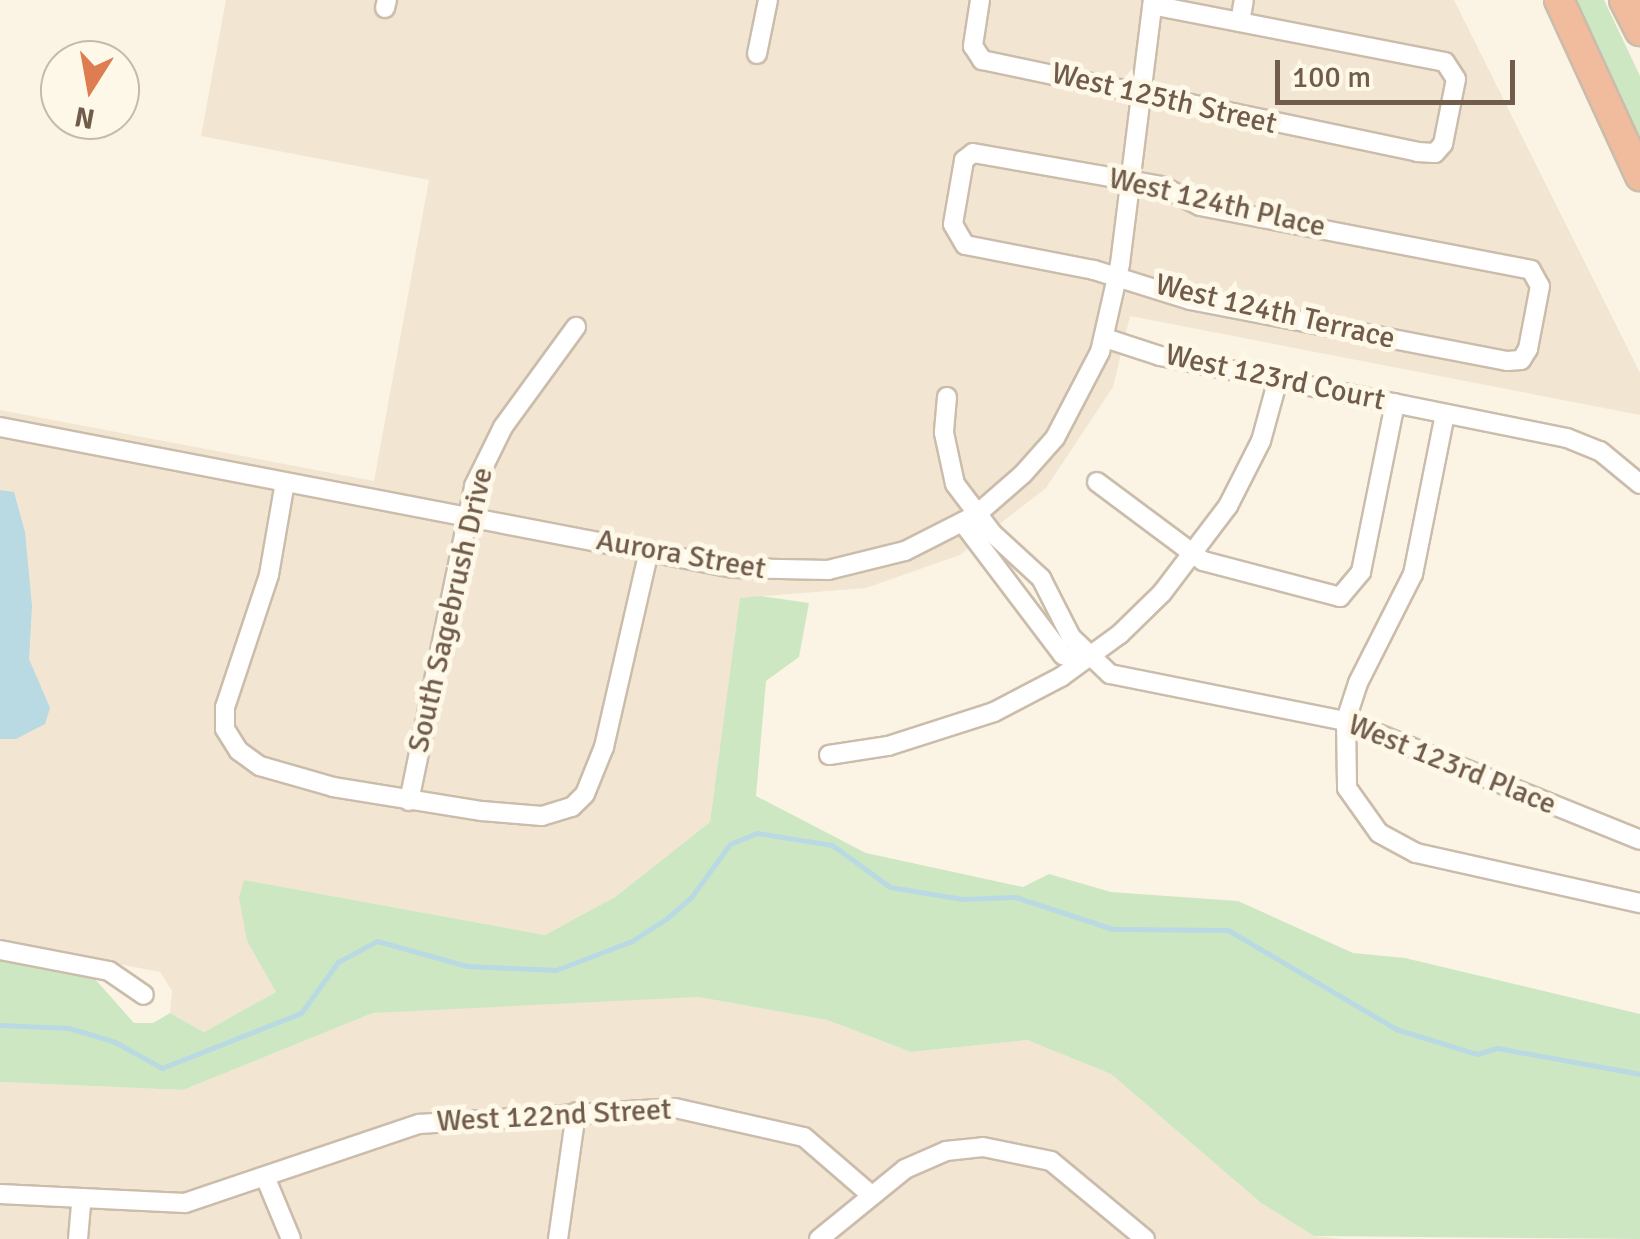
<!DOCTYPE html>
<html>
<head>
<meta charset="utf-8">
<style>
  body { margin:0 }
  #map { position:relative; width:1640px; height:1239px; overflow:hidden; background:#fbf4e4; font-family:Signika,sans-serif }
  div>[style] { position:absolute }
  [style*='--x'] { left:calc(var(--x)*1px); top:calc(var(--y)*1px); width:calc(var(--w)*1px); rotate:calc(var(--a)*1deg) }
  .residential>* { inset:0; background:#f2e6d2 }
  .green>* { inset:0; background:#cee7c3 }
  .water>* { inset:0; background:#b9d9e3 }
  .stream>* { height:5px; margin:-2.5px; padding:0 2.5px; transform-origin:2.5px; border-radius:2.5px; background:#b9d9e3 }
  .roads { filter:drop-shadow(2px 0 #cbbcab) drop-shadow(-2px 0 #cbbcab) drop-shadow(0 2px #cbbcab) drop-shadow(0 -2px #cbbcab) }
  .minor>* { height:18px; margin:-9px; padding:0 9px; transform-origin:9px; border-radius:9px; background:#fff }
  .highway>* { height:28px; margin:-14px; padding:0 14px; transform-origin:14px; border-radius:14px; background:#f1bc9e }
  span { translate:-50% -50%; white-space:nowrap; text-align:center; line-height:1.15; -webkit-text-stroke:10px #fef8e9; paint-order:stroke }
  .street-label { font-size:30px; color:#715c4b }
  .north { position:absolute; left:40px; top:40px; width:100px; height:100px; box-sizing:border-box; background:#fef8e9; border:2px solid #c6baaa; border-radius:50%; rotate:191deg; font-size:28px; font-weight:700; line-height:40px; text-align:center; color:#715c4b }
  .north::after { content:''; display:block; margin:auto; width:35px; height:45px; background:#de7d4f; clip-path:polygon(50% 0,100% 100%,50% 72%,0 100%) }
  .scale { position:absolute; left:1275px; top:60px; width:240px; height:45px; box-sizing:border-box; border:5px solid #715c4b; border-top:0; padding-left:12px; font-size:30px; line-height:35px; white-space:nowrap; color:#715c4b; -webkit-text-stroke:8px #fef8e9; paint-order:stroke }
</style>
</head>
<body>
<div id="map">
  <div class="residential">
    <div style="clip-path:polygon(226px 0,1454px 0,1640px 373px,1640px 415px,1130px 316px,1113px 387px,1046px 488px,960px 555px,866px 588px,741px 598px,710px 822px,615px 897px,545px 935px,244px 880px,247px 941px,277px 992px,204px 1032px,170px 1013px,172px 991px,160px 972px,0 941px,0 410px,374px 481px,429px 180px,201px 136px)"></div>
    <div style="clip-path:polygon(624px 996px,698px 997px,827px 1020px,911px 1052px,1027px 1040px,1111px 1074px,1261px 1203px,1314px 1236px,1344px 1239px,0 1239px,0 1082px,183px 1090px,373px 1013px)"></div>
  </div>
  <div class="green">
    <div style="clip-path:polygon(1573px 0,1604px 0,1640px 76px,1640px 145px)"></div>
    <div style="clip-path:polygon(761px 596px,809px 603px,799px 657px,766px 681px,756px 796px,866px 853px,1023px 887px,1049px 874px,1111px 892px,1238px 901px,1353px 953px,1405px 958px,1640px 1014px,1640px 1239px,1314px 1236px,1261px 1203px,1111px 1074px,1027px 1040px,911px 1052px,827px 1020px,698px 997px,373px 1013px,183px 1090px,0 1082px,0 959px,95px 979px,134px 1023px,153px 1023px,170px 1013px,204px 1032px,276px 992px,247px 941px,239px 898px,244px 880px,545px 935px,615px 897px,710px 822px,740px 598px)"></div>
  </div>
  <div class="water">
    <div style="clip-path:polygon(0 490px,14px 492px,25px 532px,32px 606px,29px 659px,50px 708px,45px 724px,16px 739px,0 739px)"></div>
  </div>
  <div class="stream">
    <div style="--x:0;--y:1025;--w:69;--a:2.5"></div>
    <div style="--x:69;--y:1028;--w:48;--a:16.9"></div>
    <div style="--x:115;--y:1042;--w:54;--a:29"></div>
    <div style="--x:162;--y:1068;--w:149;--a:-21.6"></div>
    <div style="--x:301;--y:1013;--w:63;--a:-54"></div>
    <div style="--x:338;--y:962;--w:44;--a:-28.3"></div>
    <div style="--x:377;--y:941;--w:93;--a:15.5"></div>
    <div style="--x:467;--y:966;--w:89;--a:2.6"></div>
    <div style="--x:556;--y:970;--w:81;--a:-20.9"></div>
    <div style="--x:632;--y:941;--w:40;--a:-32.9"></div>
    <div style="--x:666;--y:919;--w:35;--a:-41"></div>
    <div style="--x:692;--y:896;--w:64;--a:-53.8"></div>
    <div style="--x:730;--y:844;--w:29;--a:-22"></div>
    <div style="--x:757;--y:833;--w:76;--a:9.1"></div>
    <div style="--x:832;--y:845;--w:72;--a:35.9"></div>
    <div style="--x:890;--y:887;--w:73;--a:9.5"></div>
    <div style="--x:962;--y:899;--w:53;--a:-2.2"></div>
    <div style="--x:1015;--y:897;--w:103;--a:18.1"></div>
    <div style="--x:1113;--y:929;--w:115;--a:0.5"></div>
    <div style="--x:1228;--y:930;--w:195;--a:30.5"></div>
    <div style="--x:1396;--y:1029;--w:85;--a:17.2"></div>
    <div style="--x:1477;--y:1054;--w:21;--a:-17"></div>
    <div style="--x:1497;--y:1048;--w:145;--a:10.3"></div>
  </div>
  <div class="roads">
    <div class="minor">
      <div style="--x:980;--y:0;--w:47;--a:98.7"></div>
      <div style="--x:973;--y:46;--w:17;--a:57"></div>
      <div style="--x:982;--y:60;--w:445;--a:11.9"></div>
      <div style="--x:1417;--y:152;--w:18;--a:3"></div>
      <div style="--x:1435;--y:153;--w:12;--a:-48"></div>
      <div style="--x:1443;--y:144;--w:66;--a:-78.7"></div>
      <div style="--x:1456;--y:79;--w:20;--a:-123"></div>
      <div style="--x:1445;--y:62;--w:298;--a:-169"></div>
      <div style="--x:385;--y:8;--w:8;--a:-76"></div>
      <div style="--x:1240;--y:22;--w:22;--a:-80"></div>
      <div style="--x:757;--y:54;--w:55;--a:-78.5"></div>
      <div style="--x:973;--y:153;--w:192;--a:9.9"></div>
      <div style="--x:1162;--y:186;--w:43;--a:27.8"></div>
      <div style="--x:1200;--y:206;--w:337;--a:10.9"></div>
      <div style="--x:1531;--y:270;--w:18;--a:61"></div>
      <div style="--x:1540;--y:286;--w:64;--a:100.8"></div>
      <div style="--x:1528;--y:349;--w:13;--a:122"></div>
      <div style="--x:1521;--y:360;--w:14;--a:176"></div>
      <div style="--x:1507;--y:361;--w:323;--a:-169.1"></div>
      <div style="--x:1190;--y:300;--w:101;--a:-162.6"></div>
      <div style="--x:1094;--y:270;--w:131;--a:-169"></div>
      <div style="--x:965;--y:245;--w:24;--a:-120"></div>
      <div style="--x:953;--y:224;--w:65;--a:-80.2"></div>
      <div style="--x:964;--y:160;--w:11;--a:-38"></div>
      <div style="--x:1105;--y:338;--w:58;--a:18.1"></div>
      <div style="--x:1160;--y:356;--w:415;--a:11.4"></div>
      <div style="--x:1567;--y:438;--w:35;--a:22"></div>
      <div style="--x:1600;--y:451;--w:52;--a:39.5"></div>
      <div style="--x:947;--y:397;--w:36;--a:95"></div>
      <div style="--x:944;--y:433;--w:52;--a:77.8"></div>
      <div style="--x:955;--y:484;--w:61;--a:52.9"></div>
      <div style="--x:992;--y:533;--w:67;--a:42.6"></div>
      <div style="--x:1041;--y:578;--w:66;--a:63"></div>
      <div style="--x:1071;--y:637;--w:54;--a:43.5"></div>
      <div style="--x:1110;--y:674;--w:241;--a:11.3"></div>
      <div style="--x:1346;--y:721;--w:317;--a:22"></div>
      <div style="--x:1445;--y:414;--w:163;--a:101.3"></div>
      <div style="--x:1413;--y:574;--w:122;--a:116.8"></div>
      <div style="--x:1358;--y:683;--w:40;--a:108"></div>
      <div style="--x:1346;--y:721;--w:67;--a:89.1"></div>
      <div style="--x:1347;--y:788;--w:55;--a:54.6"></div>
      <div style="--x:1379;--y:833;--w:42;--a:28.4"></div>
      <div style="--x:1416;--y:853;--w:230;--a:12.6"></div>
      <div style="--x:0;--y:427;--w:746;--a:10.89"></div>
      <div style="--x:733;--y:568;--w:95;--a:1.2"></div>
      <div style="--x:828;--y:570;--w:79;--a:-13.9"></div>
      <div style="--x:905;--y:551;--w:80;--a:-26.9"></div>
      <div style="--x:976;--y:515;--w:62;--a:-41.1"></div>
      <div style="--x:1023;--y:474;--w:48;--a:-48.4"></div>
      <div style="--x:1055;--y:438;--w:97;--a:-62.4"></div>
      <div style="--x:1100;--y:352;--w:90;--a:-77.2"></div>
      <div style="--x:1120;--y:264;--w:266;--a:-82.9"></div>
      <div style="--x:285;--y:482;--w:94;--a:99.8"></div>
      <div style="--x:269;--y:575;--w:139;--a:108.4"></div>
      <div style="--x:225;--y:707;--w:22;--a:90"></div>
      <div style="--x:225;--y:729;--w:26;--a:58"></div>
      <div style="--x:239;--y:751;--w:26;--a:36"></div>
      <div style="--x:260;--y:766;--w:76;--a:16"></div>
      <div style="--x:333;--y:787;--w:151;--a:9.2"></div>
      <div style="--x:482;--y:811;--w:60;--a:4.8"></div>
      <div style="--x:542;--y:816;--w:31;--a:-17"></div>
      <div style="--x:572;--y:807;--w:18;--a:-45"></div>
      <div style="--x:585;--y:794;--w:51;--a:-68"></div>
      <div style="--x:604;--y:747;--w:202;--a:-77.1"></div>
      <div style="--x:1097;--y:482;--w:132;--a:36.7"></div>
      <div style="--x:1203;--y:561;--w:142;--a:14.7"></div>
      <div style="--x:1340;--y:597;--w:33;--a:-50"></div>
      <div style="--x:1361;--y:572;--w:172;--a:-78.6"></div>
      <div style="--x:963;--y:523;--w:166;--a:52.9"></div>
      <div style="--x:1063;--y:655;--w:26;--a:7"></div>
      <div style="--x:829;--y:755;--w:60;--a:-8.7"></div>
      <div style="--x:888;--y:746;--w:111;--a:-17.8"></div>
      <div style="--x:994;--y:712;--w:76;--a:-27.6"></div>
      <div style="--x:1061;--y:677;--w:73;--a:-36.1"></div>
      <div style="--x:1120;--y:634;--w:59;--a:-44.3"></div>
      <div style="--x:1162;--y:593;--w:109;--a:-52.8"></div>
      <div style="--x:1228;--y:506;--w:73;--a:-63.1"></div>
      <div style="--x:1261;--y:441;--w:64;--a:-74.7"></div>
      <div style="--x:409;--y:801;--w:322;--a:-78.3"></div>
      <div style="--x:474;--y:486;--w:66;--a:-63.8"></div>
      <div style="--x:503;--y:427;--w:124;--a:-53.9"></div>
      <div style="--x:0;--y:950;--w:111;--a:10.9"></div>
      <div style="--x:109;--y:971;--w:42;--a:34.4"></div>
      <div style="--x:266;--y:1179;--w:65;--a:67.4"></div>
      <div style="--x:0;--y:1194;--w:185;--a:2.8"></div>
      <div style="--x:185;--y:1203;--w:247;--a:-18.7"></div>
      <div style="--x:419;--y:1124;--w:256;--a:-3.6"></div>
      <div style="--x:675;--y:1108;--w:132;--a:12.7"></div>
      <div style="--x:804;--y:1137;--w:87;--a:40.8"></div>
      <div style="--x:78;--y:1239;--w:38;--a:-85"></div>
      <div style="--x:558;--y:1239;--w:128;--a:-81.9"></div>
      <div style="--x:819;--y:1239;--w:111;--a:-39.1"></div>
      <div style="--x:905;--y:1169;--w:45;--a:-23.7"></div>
      <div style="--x:946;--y:1151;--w:37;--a:-6"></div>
      <div style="--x:983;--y:1147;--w:69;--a:11.6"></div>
      <div style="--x:1051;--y:1161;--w:122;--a:39.7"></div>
    </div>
    <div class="highway">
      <div style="--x:1559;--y:0;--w:194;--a:65.3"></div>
      <div style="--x:1624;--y:0;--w:35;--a:63"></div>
    </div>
  </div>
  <div class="street-label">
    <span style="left:1164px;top:99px;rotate:13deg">West 125th Street</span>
    <span style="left:1217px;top:203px;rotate:13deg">West 124th Place</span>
    <span style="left:1275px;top:312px;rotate:13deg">West 124th Terrace</span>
    <span style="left:1275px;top:378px;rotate:12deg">West 123rd Court</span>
    <span style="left:681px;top:555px;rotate:10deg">Aurora Street</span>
    <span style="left:451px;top:610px;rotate:-77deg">South Sagebrush Drive</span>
    <span style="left:1452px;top:765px;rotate:22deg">West 123rd Place</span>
    <span style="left:554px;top:1116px;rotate:-3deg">West 122nd Street</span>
  </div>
  <div class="north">N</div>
  <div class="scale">100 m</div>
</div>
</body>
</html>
